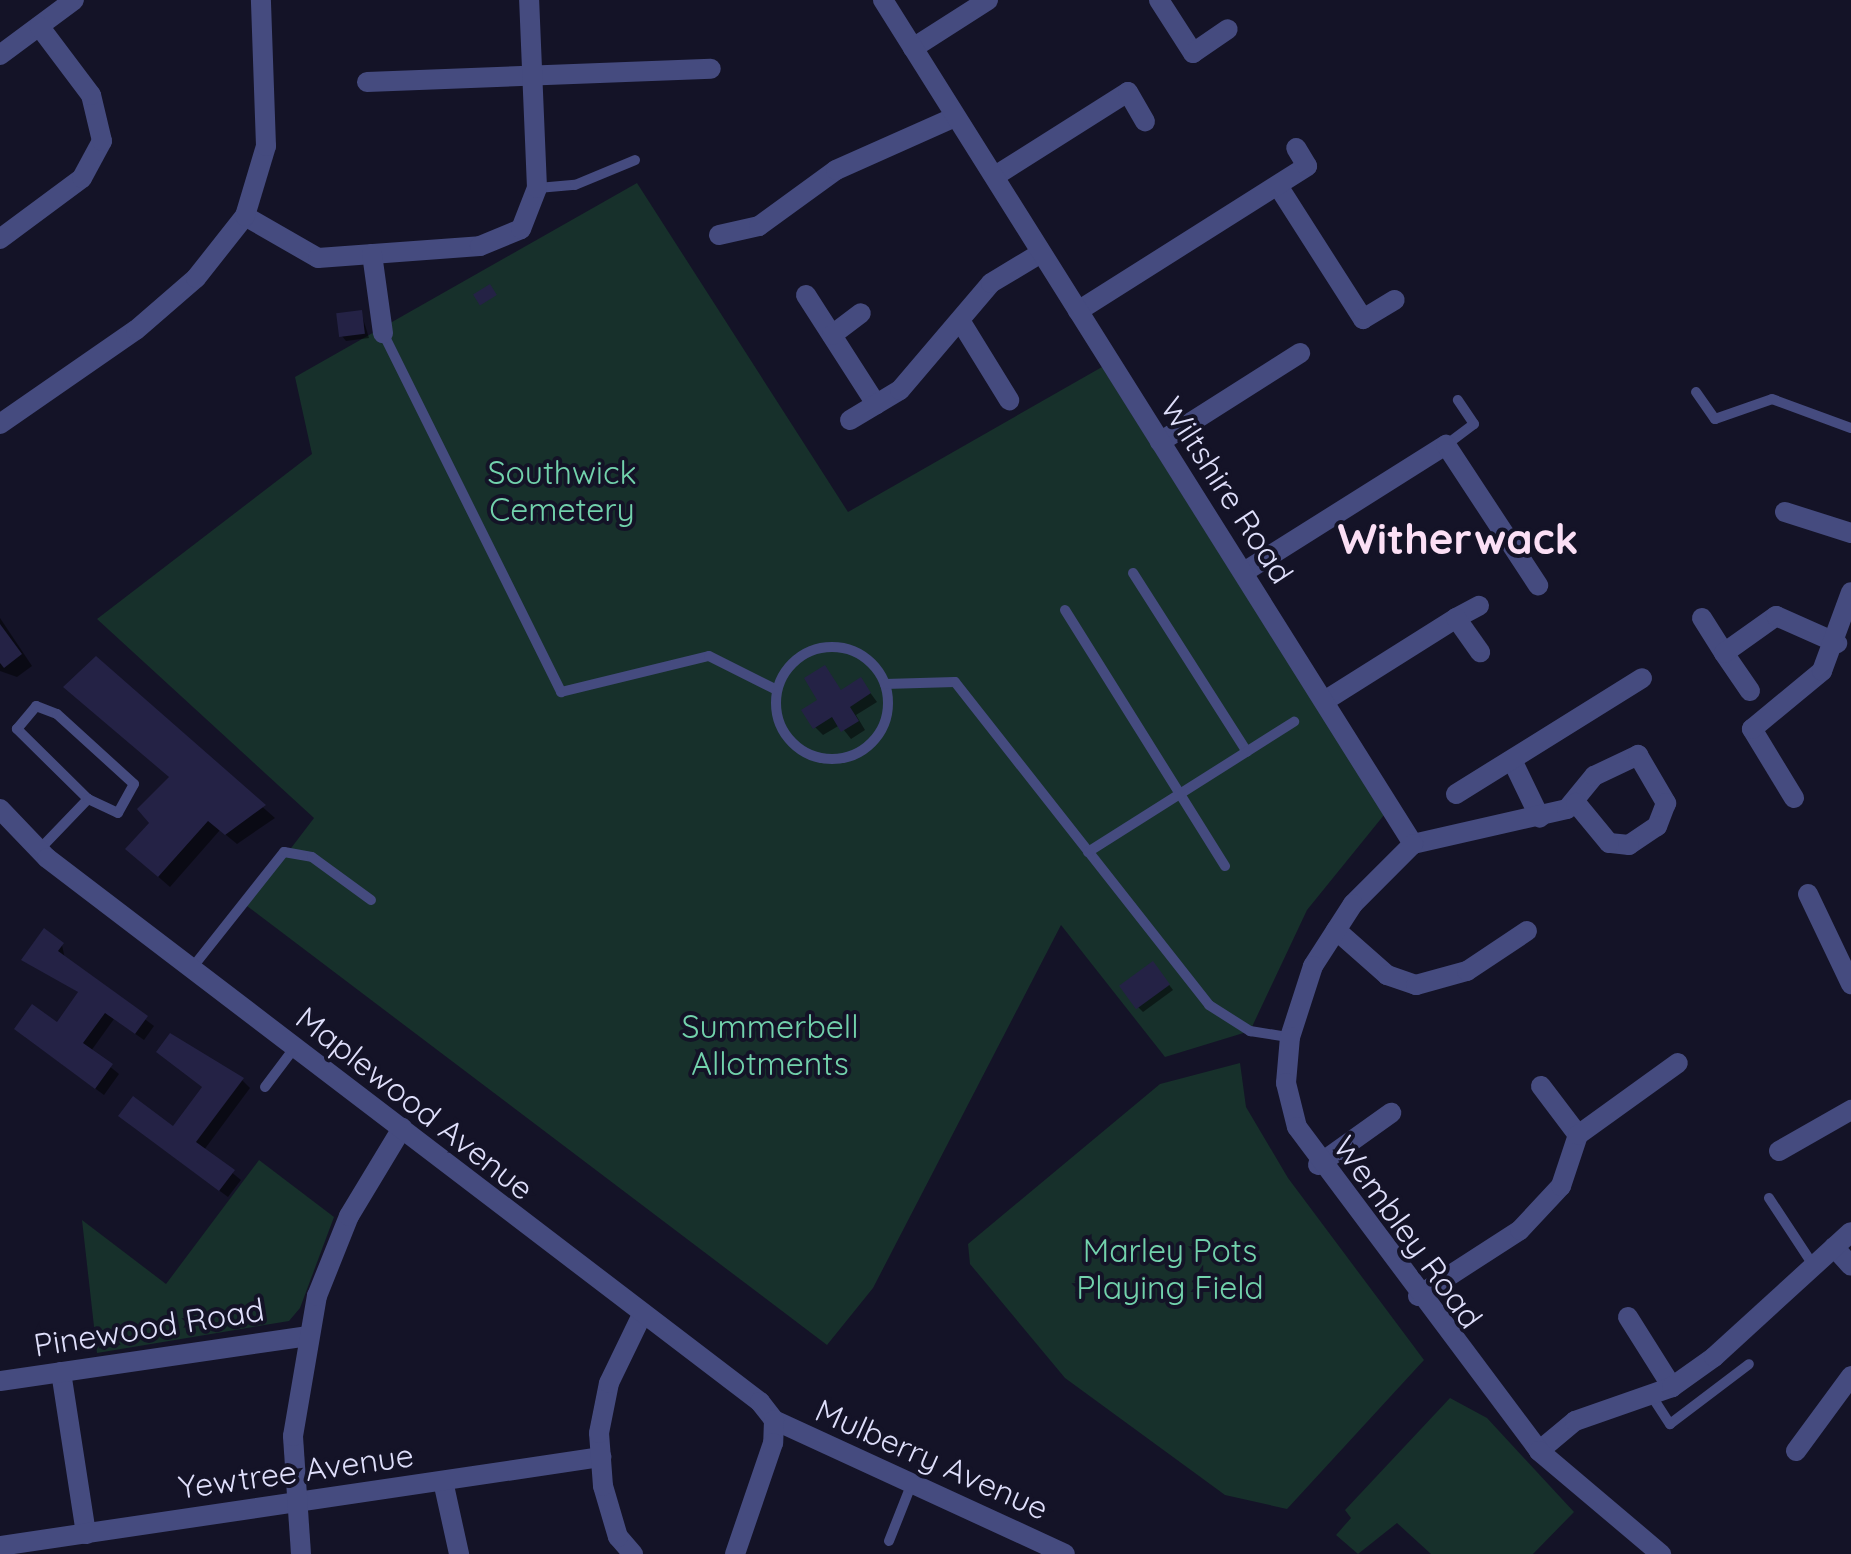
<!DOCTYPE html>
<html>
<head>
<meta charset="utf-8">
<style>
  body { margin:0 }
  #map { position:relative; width:1851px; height:1554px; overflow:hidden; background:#141327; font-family:Quicksand,sans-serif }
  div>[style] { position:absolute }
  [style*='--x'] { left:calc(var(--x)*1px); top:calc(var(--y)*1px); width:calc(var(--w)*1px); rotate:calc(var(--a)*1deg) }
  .green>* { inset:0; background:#17302b }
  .shadow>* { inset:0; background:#0007 }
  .building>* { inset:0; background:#242245; transform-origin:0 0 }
  .service>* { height:10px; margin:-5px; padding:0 5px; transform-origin:5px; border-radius:5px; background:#454b7f }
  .service>.ring { margin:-5px; padding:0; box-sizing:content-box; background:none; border:10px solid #454b7f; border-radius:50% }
  .minor>* { height:20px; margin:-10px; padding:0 10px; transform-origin:10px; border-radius:10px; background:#454b7f }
  .tertiary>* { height:20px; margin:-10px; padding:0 10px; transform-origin:10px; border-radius:10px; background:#454b7f }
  span { translate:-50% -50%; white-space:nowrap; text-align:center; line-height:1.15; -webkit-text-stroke:8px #141327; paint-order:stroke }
  .park-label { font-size:32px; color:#72d2ac }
  .street-label { font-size:32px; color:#dedefa }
  .district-label { font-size:42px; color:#fbdff5; font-weight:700 }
</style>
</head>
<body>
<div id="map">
  <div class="green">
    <div style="clip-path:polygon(637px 183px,848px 512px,1102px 367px,1384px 815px,1307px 910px,1250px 1031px,1165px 1057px,1061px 925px,873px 1288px,827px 1345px,247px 906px,314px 818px,97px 619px,312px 454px,295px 377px)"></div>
    <div style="clip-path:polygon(1240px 1063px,1246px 1107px,1288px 1178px,1424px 1360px,1287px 1509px,1225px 1495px,1065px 1378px,970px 1264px,968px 1244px,1160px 1084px)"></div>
    <div style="clip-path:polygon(259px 1160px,334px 1217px,300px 1308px,289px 1321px,97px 1353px,82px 1220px,166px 1284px)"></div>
    <div style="clip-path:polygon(1450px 1398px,1487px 1418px,1574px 1512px,1533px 1554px,1431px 1554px,1397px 1523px,1358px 1554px,1336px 1535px,1351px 1518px,1345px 1510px)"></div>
  </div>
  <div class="shadow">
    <div style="clip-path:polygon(361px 312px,369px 338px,346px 341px,342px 336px)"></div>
    <div style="clip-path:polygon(0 618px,32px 666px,17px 677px,0 671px)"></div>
    <div style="clip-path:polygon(96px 660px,275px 818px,237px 844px,220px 830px,170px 887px,139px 860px,171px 778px)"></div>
    <div style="clip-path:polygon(825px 668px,842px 692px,861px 680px,877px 702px,856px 715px,865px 730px,851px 739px,840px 725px,823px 735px,815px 727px)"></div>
    <div style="clip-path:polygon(62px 945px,65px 959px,154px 1026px,144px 1040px,114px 1019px,91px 1051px,119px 1074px,104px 1095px,25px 1037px,57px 1025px,80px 993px,24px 959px)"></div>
    <div style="clip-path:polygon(1157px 969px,1173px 990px,1143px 1012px,1138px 1007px)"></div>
    <div style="clip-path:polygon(242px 1080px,250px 1088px,204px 1150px,241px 1180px,228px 1197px,129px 1124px,174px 1129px,204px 1088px)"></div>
  </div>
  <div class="building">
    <div style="left:490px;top:284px;width:13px;height:20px;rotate:58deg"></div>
    <div style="left:362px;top:310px;width:24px;height:26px;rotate:83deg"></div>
    <div style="clip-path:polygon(0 624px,22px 654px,4px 668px,0 663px)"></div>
    <div style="clip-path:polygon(96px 656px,266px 805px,225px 835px,208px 821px,158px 877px,125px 849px,149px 823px,137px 809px,169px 777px,63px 687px)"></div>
    <div style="clip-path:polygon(825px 665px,841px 690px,861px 677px,871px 693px,850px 707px,859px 721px,841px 732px,832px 717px,813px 729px,801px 710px,817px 700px,804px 678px)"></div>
    <div style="clip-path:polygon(44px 928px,64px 943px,58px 951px,148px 1016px,135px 1034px,105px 1013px,83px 1043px,113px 1064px,95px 1089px,14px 1029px,32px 1004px,57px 1022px,78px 992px,21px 960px)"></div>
    <div style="left:1153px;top:961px;width:29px;height:42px;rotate:54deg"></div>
    <div style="clip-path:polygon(170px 1033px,244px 1078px,196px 1142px,235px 1170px,219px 1191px,118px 1116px,133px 1096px,173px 1126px,202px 1087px,156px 1052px)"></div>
  </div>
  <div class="service">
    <div style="--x:538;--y:188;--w:37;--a:-5"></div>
    <div style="--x:575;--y:185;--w:65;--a:-22.6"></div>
    <div style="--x:383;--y:333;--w:401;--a:63.6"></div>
    <div style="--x:561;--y:692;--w:152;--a:-13.7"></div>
    <div style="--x:709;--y:656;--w:76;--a:26.6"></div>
    <div style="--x:1696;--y:392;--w:33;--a:55"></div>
    <div style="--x:1715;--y:419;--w:60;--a:-19.3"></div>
    <div style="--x:1772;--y:399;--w:84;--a:20.2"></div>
    <div style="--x:1446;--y:445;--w:35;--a:-37"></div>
    <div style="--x:1474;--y:424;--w:29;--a:-124"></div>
    <div style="--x:1133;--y:573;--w:212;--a:57.5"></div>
    <div style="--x:1065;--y:610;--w:302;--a:58"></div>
    <div class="ring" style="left:776px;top:647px;width:102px;height:102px"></div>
    <div style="--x:885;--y:684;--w:70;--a:-1.6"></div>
    <div style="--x:955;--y:682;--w:411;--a:51.8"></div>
    <div style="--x:1209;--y:1005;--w:49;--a:32.4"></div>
    <div style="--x:1250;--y:1031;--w:39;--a:9"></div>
    <div style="--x:39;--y:850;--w:71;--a:-46.1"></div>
    <div style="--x:88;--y:799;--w:100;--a:-135.4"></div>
    <div style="--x:17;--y:729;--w:30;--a:-50"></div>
    <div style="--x:36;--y:706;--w:22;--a:21"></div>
    <div style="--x:57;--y:714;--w:104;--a:42.3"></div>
    <div style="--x:134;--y:784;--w:33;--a:119"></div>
    <div style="--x:118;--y:813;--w:33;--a:-155"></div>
    <div style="--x:1088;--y:852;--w:244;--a:-32.3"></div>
    <div style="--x:192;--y:968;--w:148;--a:-51.6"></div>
    <div style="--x:284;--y:852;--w:28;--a:10"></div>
    <div style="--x:312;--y:857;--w:73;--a:36.1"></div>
    <div style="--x:265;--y:1087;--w:50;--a:-53.1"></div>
    <div style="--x:1769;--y:1198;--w:80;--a:56.7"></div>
    <div style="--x:1651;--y:1395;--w:35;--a:57"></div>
    <div style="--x:1670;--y:1424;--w:99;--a:-37.2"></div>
    <div style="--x:889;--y:1541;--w:62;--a:-68.4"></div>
  </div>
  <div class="minor">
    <div style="--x:1159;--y:0;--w:63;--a:57.3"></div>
    <div style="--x:1193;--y:53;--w:42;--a:-34.4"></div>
    <div style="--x:913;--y:48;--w:89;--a:-32.6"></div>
    <div style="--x:0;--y:55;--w:92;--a:-36.6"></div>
    <div style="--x:367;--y:82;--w:344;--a:-2.2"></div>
    <div style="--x:995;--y:176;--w:157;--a:-32.3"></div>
    <div style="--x:1128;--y:92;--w:34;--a:60"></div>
    <div style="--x:1278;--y:186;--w:158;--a:57.4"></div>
    <div style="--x:1363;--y:319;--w:37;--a:-31"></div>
    <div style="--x:245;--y:216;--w:84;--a:29.9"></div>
    <div style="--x:318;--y:258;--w:162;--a:-4.2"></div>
    <div style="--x:480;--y:246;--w:44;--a:-22.5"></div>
    <div style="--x:521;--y:229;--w:44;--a:-68.7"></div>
    <div style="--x:537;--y:188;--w:188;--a:-92.4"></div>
    <div style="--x:719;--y:235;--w:41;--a:-12.7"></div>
    <div style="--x:759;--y:226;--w:95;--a:-36"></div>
    <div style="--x:836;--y:170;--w:130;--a:-24"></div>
    <div style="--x:0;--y:239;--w:102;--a:-36.6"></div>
    <div style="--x:82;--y:178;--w:42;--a:-61.6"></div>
    <div style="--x:102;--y:141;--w:47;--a:-103.4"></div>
    <div style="--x:91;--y:95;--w:86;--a:-127"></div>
    <div style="--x:372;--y:254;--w:80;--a:82.1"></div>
    <div style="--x:806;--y:295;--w:130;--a:57.3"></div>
    <div style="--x:1078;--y:311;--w:271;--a:-32.3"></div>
    <div style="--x:1307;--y:166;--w:21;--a:-121"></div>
    <div style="--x:961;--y:322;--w:92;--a:58.4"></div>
    <div style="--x:832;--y:335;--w:36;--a:-37"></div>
    <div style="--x:850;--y:420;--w:58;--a:-31"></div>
    <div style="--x:900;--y:390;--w:140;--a:-49.6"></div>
    <div style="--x:991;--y:283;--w:58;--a:-31"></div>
    <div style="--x:1160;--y:442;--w:166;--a:-32.4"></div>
    <div style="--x:1785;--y:512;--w:69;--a:17.7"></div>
    <div style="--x:1244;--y:572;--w:239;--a:-32.2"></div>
    <div style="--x:1446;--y:445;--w:168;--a:56.7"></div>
    <div style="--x:1456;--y:618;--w:26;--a:-28"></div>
    <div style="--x:1702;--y:618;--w:41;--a:57.8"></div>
    <div style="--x:1750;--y:691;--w:46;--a:-124.4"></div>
    <div style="--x:1724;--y:653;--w:64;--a:-35.4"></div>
    <div style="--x:1776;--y:616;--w:67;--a:23.9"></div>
    <div style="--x:1326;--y:700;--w:154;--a:-32.2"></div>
    <div style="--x:1456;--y:618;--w:42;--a:54.8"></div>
    <div style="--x:1512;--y:760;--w:64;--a:64.2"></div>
    <div style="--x:1456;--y:794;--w:219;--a:-31.9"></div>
    <div style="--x:1794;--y:798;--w:81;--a:-121.3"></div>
    <div style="--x:1752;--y:729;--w:91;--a:-39.6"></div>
    <div style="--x:1822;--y:671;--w:84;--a:-69.8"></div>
    <div style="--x:1413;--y:844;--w:158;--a:-12.8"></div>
    <div style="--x:1567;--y:809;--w:43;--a:-50.7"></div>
    <div style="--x:1594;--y:776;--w:49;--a:-25.5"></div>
    <div style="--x:1638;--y:755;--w:56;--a:59.7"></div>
    <div style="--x:1666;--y:803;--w:25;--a:111"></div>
    <div style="--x:1657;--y:826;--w:34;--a:146"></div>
    <div style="--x:1629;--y:845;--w:20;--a:-174"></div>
    <div style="--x:1609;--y:843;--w:52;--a:-129.5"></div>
    <div style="--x:1808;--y:894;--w:100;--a:64.5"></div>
    <div style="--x:1336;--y:930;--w:68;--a:41.4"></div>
    <div style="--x:1387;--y:975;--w:31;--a:19"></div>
    <div style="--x:1416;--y:985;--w:53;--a:-15.4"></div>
    <div style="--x:1467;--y:971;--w:72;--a:-33.7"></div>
    <div style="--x:1541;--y:1086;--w:61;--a:52.9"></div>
    <div style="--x:1779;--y:1151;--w:83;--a:-29.7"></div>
    <div style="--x:1318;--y:1165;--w:90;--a:-35.5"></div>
    <div style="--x:1834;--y:1247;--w:25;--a:48"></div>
    <div style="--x:1418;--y:1296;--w:121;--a:-32.9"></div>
    <div style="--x:1520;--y:1230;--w:60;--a:-47"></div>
    <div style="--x:1561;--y:1186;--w:54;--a:-71.6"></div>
    <div style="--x:1578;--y:1135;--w:123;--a:-35.8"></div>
    <div style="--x:1628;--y:1317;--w:83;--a:57.8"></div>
    <div style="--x:61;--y:1372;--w:164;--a:81.2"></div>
    <div style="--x:0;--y:1381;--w:310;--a:-8.3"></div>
    <div style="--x:774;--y:1420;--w:320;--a:24.7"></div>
    <div style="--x:1539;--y:1451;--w:47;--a:-39.8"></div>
    <div style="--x:1575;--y:1421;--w:103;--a:-19.3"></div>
    <div style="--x:1672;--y:1387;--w:52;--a:-35.5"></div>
    <div style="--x:1714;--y:1357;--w:185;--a:-42.4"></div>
    <div style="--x:1796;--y:1451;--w:93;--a:-53.7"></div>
    <div style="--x:443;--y:1481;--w:75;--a:77.6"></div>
    <div style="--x:0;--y:1546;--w:608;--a:-8.42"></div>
    <div style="--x:301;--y:1554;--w:118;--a:-93.9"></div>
    <div style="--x:293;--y:1436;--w:142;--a:-80.3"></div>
    <div style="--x:317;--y:1296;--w:86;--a:-68.2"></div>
    <div style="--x:349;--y:1216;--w:103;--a:-58.9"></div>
    <div style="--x:633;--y:1554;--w:23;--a:-131"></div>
    <div style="--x:618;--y:1537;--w:53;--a:-106.4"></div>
    <div style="--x:603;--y:1486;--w:53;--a:-94.3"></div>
    <div style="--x:599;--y:1433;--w:51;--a:-78.7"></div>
    <div style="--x:609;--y:1383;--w:71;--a:-64.2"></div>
  </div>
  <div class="tertiary">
    <div style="--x:883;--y:0;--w:997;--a:57.87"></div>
    <div style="--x:1413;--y:844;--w:85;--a:135"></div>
    <div style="--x:1353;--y:904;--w:74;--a:122.8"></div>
    <div style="--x:1313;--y:966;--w:75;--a:107.9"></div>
    <div style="--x:1290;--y:1037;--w:46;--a:95"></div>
    <div style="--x:1286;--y:1083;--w:45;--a:76"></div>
    <div style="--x:1297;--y:1127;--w:404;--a:53.2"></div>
    <div style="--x:1539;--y:1451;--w:160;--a:40.2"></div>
    <div style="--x:0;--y:424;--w:165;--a:-34.7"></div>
    <div style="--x:136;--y:330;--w:79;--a:-40.9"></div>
    <div style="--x:196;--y:278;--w:79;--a:-51.7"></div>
    <div style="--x:245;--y:216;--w:73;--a:-73.3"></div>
    <div style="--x:266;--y:146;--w:146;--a:-92"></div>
    <div style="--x:0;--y:809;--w:68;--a:46.2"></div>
    <div style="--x:47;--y:858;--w:897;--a:37.34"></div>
    <div style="--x:760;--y:1402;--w:23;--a:52"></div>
    <div style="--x:774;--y:1420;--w:23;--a:92"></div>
    <div style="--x:773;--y:1443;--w:117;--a:108.9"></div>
  </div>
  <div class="park-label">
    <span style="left:562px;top:491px">Southwick<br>Cemetery</span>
    <span style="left:770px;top:1045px">Summerbell<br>Allotments</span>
    <span style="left:1170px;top:1269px">Marley Pots<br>Playing Field</span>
  </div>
  <div class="street-label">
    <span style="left:1227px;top:490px;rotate:57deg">Wiltshire Road</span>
    <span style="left:415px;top:1103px;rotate:38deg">Maplewood Avenue</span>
    <span style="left:1408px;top:1232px;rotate:54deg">Wembley Road</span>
    <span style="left:149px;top:1327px;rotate:-9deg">Pinewood Road</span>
    <span style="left:932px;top:1459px;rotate:24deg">Mulberry Avenue</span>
    <span style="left:296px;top:1471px;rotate:-8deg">Yewtree Avenue</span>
  </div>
  <div class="district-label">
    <span style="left:1458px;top:539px">Witherwack</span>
  </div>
</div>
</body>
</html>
